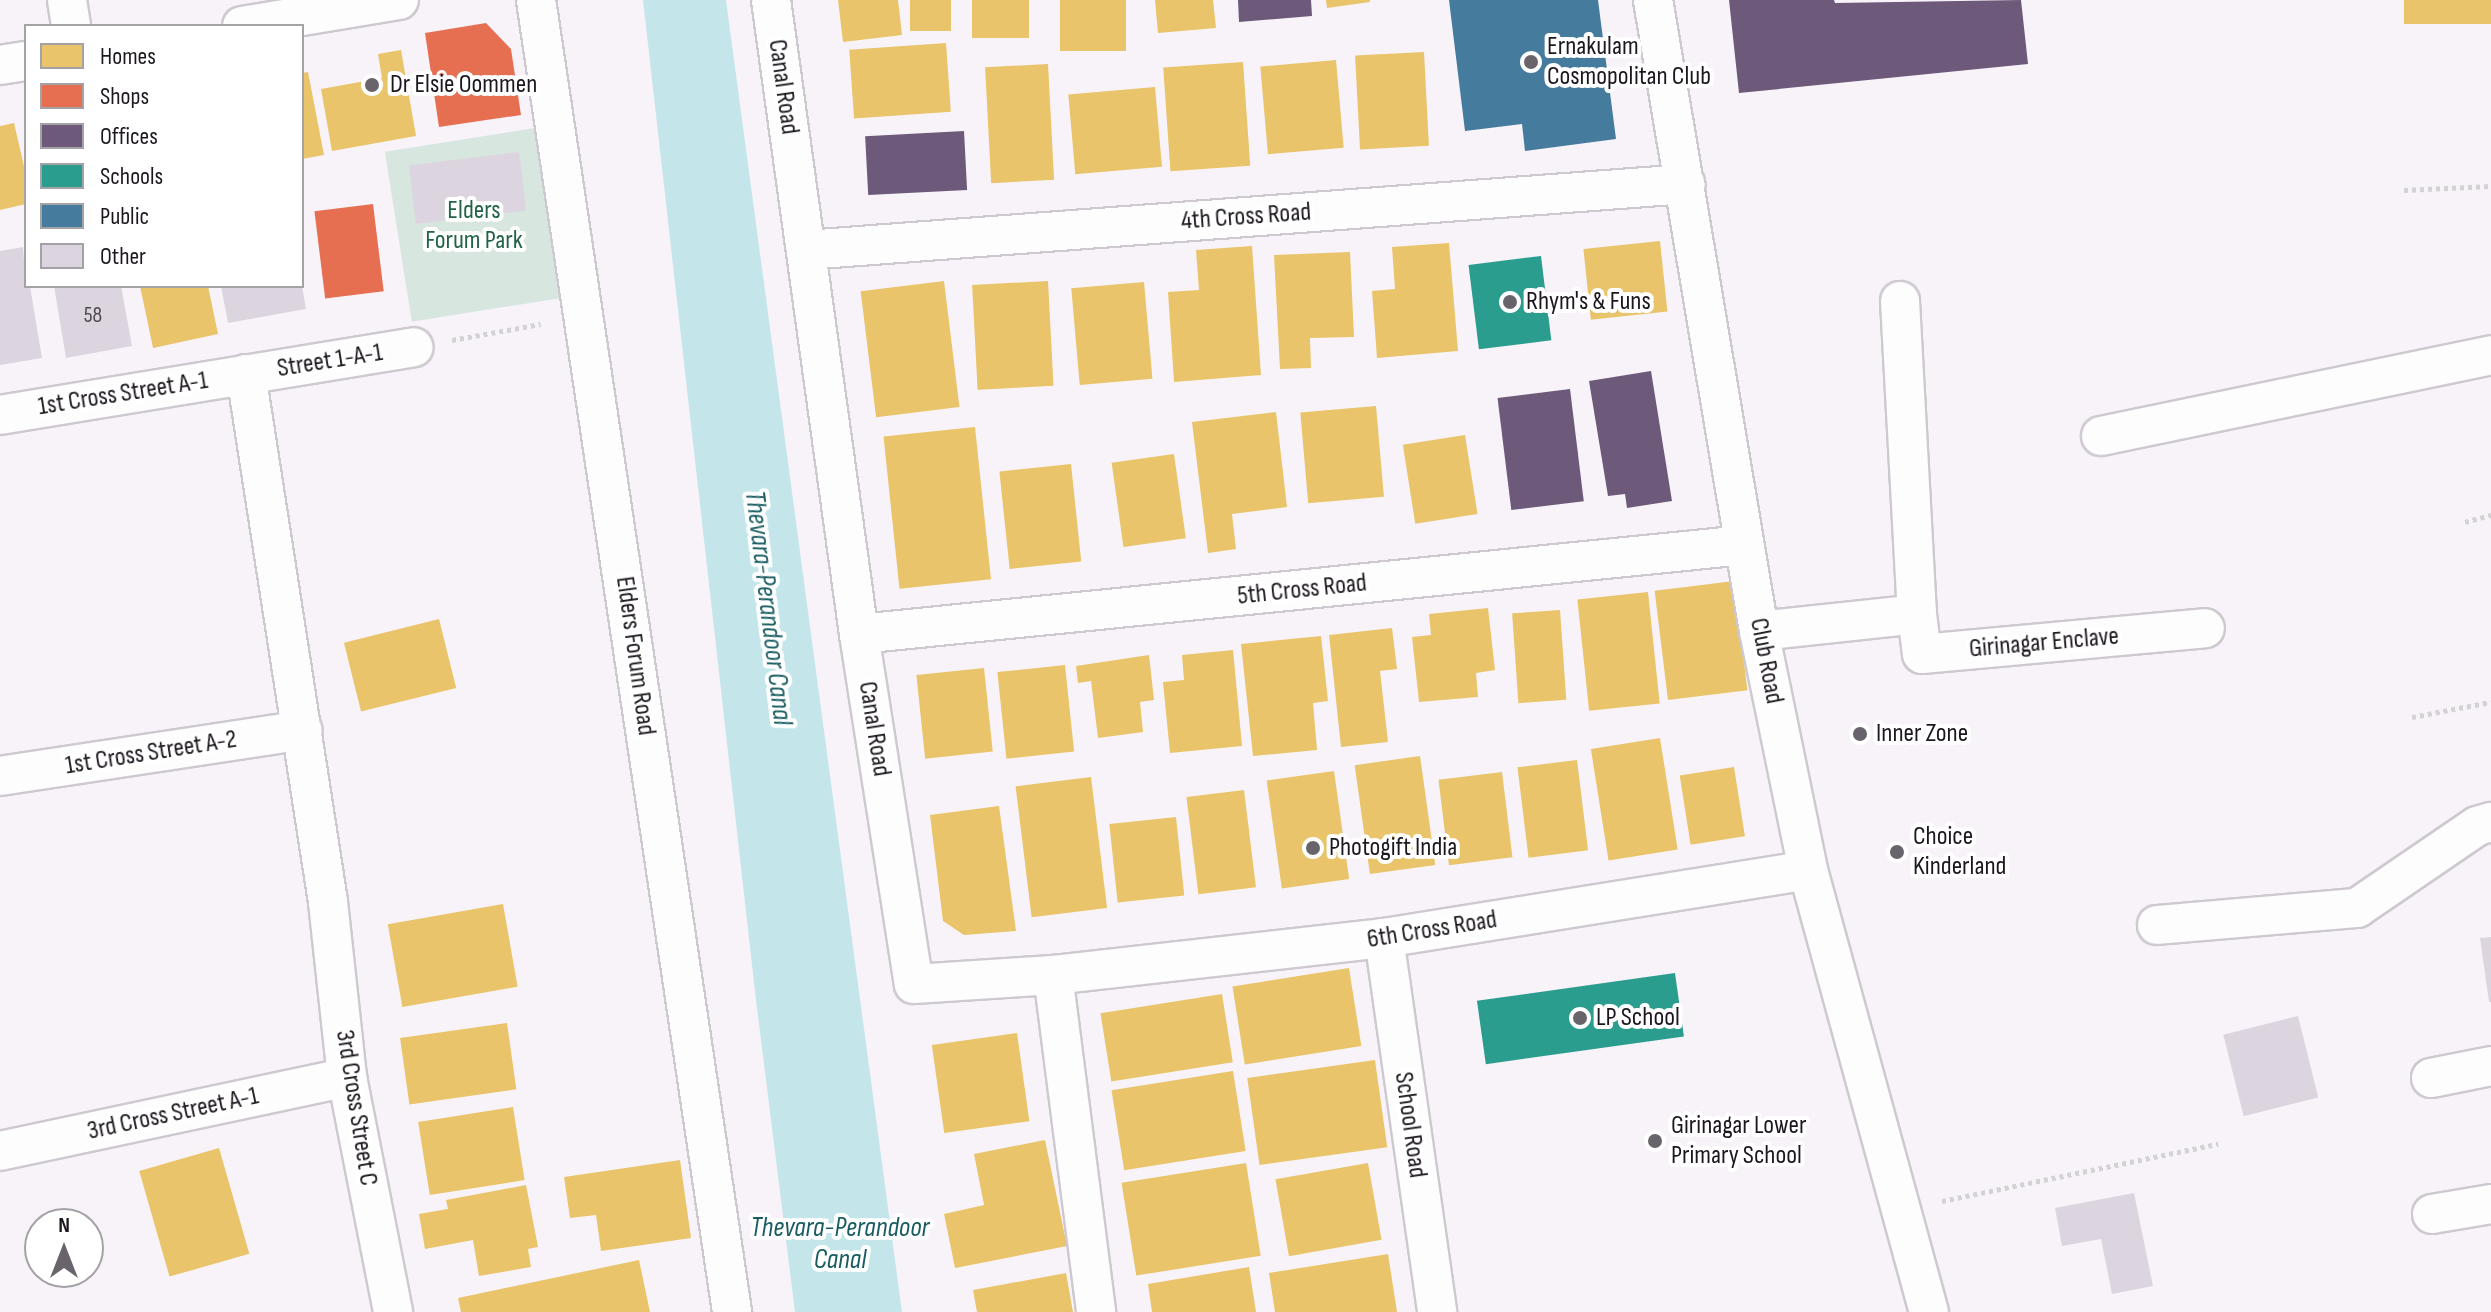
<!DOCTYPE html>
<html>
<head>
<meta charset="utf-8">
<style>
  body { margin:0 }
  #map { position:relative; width:2491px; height:1312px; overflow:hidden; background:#f8f3f9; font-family:"Sofia Sans Condensed",sans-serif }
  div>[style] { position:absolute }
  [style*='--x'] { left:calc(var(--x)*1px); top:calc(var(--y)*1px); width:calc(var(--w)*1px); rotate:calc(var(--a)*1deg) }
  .green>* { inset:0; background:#d8e6e0; transform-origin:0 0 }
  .water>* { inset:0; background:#c4e6ea }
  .homes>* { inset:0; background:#e9c46a; transform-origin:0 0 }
  .shops>* { inset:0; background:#e76f51; transform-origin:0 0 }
  .offices>* { inset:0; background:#6d597a; transform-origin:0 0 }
  .schools>* { inset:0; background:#2a9d8f; transform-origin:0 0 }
  .public>* { inset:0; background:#457b9d }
  .building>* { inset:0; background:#dcd5df; transform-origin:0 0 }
  .path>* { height:5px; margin-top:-2.5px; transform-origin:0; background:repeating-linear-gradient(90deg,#d3d2d4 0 4px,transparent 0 8px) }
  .roads { filter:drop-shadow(2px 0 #cec9d0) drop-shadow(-2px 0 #cec9d0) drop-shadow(0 2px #cec9d0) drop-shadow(0 -2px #cec9d0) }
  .minor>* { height:38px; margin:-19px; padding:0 19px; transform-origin:19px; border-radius:19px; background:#fefdfe }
  .dots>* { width:22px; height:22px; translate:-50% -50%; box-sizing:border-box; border:4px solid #fff; border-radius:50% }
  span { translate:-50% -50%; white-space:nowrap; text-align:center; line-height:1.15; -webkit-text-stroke:8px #fff; paint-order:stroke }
  .number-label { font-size:22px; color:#4c464e }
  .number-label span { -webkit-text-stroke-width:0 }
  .poi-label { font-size:26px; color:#1c171e }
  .left { translate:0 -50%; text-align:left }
  .street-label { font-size:26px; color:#1c171e }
  .park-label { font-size:26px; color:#226347 }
  .water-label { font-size:28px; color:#195c61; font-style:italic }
  .legend { position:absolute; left:24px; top:24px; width:280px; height:264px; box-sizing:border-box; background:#fff; border:2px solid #a4a2a5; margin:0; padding:10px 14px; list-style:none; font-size:24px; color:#1c171e }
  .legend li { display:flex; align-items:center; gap:16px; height:40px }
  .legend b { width:40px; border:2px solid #a4a2a5 }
  .north { position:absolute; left:24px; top:1208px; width:80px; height:80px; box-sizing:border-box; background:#fff; border:2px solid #a4a2a5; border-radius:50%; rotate:0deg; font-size:22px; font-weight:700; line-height:32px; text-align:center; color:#1c171e }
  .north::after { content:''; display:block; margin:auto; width:28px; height:36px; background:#69646b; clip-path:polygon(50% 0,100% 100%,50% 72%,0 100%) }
</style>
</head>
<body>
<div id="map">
  <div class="green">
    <div style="left:535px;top:128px;width:172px;height:152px;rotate:81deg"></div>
  </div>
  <div class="water">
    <div style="clip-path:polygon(643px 0,726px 0,902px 1312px,795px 1312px,756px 1000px)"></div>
  </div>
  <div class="homes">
    <div style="clip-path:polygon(838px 0,898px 0,902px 35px,843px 42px)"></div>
    <div style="left:910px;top:0;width:41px;height:31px"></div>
    <div style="left:972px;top:0;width:57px;height:38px"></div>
    <div style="left:1060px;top:0;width:66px;height:51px"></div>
    <div style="clip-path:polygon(1155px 0,1213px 0,1216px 28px,1158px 33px)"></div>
    <div style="clip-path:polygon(1326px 0,1370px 0,1370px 2px,1327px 8px)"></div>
    <div style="left:2404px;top:0;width:87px;height:24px"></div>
    <div style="left:946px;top:43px;width:69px;height:97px;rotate:86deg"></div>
    <div style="clip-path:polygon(401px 50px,416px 136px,332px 151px,321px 89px,382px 78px,378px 54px)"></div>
    <div style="left:1424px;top:52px;width:94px;height:69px;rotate:87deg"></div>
    <div style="left:1336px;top:60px;width:88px;height:76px;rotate:85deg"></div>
    <div style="left:1243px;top:62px;width:104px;height:80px;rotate:86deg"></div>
    <div style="left:1048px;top:64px;width:116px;height:63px;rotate:87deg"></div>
    <div style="clip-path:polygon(308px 72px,324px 155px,302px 159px,302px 73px)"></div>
    <div style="left:1155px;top:87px;width:80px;height:87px;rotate:85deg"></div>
    <div style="clip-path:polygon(14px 123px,26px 175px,26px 204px,0 210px,0 126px)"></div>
    <div style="left:1660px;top:241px;width:71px;height:77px;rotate:84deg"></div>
    <div style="clip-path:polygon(1449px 243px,1458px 351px,1377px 358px,1372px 291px,1395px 289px,1392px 247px)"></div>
    <div style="clip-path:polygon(1252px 246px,1261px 375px,1174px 382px,1168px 292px,1199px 290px,1196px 250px)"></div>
    <div style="clip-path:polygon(1350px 252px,1354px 337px,1310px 338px,1311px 368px,1280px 369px,1274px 255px)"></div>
    <div style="left:944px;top:281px;width:127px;height:84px;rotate:83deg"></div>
    <div style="left:1048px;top:281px;width:105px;height:76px;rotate:87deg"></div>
    <div style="left:1144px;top:282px;width:97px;height:73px;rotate:85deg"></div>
    <div style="clip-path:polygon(140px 286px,208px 286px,218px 334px,153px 348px)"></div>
    <div style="left:1376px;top:406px;width:91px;height:76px;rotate:85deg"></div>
    <div style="clip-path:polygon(1276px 412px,1287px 507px,1232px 514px,1236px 549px,1208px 553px,1192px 422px)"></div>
    <div style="left:975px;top:427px;width:153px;height:92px;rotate:84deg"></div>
    <div style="left:1465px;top:435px;width:80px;height:63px;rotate:81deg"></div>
    <div style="left:1174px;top:454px;width:85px;height:63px;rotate:82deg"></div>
    <div style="left:1071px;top:464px;width:98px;height:72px;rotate:84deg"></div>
    <div style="left:1734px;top:581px;width:110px;height:80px;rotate:83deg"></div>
    <div style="left:1648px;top:592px;width:112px;height:71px;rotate:84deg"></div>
    <div style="clip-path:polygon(1488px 608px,1495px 670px,1476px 673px,1478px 697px,1419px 702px,1412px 637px,1431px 635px,1429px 614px)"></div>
    <div style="left:1560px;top:610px;width:90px;height:48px;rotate:86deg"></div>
    <div style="left:439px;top:619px;width:71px;height:98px;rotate:76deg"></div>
    <div style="clip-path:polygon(1392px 628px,1397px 669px,1380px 671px,1388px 742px,1341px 747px,1329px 635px)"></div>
    <div style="clip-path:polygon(1321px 636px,1328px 701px,1313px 703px,1317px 750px,1253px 756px,1241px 644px)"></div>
    <div style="clip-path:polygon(1233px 650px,1242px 746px,1170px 753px,1163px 682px,1184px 680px,1182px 655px)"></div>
    <div style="clip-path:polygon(1149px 655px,1154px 700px,1140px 702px,1143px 732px,1098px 738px,1091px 681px,1078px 683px,1076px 666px)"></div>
    <div style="left:1065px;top:665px;width:87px;height:68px;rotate:84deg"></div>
    <div style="left:984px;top:668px;width:84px;height:68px;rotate:84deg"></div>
    <div style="left:1660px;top:738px;width:113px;height:70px;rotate:81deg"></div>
    <div style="left:1420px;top:756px;width:110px;height:66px;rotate:82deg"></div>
    <div style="left:1577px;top:760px;width:91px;height:60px;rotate:83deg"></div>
    <div style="left:1734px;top:767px;width:70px;height:55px;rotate:81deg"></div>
    <div style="left:1334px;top:771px;width:109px;height:68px;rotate:82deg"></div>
    <div style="left:1502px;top:772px;width:86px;height:64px;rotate:83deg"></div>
    <div style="left:1091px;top:777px;width:132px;height:76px;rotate:83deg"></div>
    <div style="left:1244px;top:790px;width:98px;height:58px;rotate:83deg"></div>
    <div style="clip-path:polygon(999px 806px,1016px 931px,964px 935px,943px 921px,930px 815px)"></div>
    <div style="left:1176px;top:817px;width:79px;height:67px;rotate:84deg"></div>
    <div style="left:503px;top:904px;width:84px;height:117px;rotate:80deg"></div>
    <div style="left:1349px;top:968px;width:79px;height:118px;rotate:81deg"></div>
    <div style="left:1222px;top:994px;width:69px;height:123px;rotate:81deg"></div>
    <div style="left:507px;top:1023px;width:67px;height:108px;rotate:82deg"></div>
    <div style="left:1017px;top:1033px;width:89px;height:86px;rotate:82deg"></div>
    <div style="left:1375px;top:1060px;width:88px;height:129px;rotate:82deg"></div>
    <div style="left:1233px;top:1071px;width:81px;height:123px;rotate:81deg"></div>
    <div style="left:513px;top:1107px;width:74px;height:96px;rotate:81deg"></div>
    <div style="clip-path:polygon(1045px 1140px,1067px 1246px,955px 1268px,944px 1214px,984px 1205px,974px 1154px)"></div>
    <div style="left:219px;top:1148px;width:110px;height:83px;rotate:74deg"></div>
    <div style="clip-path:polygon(680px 1160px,691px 1238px,601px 1251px,596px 1215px,570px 1218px,564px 1177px)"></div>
    <div style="left:1246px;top:1163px;width:94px;height:126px;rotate:81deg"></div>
    <div style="left:1368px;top:1163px;width:78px;height:94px;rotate:80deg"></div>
    <div style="clip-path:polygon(526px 1185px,538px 1247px,528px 1249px,531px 1267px,479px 1276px,473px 1240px,425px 1249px,419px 1214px,448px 1209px,446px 1200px)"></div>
    <div style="clip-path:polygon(1388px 1254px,1397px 1312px,1275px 1312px,1269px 1273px)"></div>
    <div style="clip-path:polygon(639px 1260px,650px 1312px,461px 1312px,458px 1298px)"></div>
    <div style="clip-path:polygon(1249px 1267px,1256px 1312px,1152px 1312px,1148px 1284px)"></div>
    <div style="clip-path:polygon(1066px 1273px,1073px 1312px,977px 1312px,973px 1290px)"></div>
  </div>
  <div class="shops">
    <div style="clip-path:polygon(486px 23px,511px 49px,521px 115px,439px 127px,425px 33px)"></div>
    <div style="left:373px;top:204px;width:88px;height:59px;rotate:83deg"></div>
  </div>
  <div class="offices">
    <div style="clip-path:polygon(1238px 0,1311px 0,1312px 16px,1239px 22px)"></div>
    <div style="clip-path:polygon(1729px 0,1834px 0,1835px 3px,2021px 0,2028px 64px,1739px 93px)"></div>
    <div style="left:964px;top:131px;width:59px;height:99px;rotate:87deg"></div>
    <div style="clip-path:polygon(1651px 371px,1672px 501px,1627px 508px,1625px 494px,1608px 496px,1589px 381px)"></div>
    <div style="left:1570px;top:389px;width:113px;height:73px;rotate:83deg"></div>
  </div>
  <div class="schools">
    <div style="left:1541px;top:256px;width:85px;height:73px;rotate:83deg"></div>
    <div style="left:1675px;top:973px;width:64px;height:200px;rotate:82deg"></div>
  </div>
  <div class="public">
    <div style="clip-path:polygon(1449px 0,1598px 0,1616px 139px,1525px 151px,1522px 124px,1465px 131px)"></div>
  </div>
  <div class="building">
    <div style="left:519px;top:152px;width:59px;height:111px;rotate:83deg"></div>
    <div style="clip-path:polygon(23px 247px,26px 286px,30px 286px,42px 358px,0 365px,0 251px)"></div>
    <div style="clip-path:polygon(54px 286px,121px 286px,132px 346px,66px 358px)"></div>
    <div style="clip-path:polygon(221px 286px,302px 286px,306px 309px,228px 323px)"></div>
    <div style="clip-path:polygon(2491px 937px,2491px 1002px,2489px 1002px,2480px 938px)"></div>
    <div style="left:2298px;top:1016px;width:84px;height:77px;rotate:76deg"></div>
    <div style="clip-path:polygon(2134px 1193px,2153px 1286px,2112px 1294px,2101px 1239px,2062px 1246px,2055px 1208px)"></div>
  </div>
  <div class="path">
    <div style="--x:2404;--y:190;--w:87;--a:-2.6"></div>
    <div style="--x:452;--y:340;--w:90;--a:-10.2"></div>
    <div style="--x:2465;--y:522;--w:27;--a:-15"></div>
    <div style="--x:2412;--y:717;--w:80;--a:-10.8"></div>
    <div style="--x:1942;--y:1201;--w:282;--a:-11.7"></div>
  </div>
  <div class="roads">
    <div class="minor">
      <div style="--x:67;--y:0;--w:26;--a:81"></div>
      <div style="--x:536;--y:0;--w:1327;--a:81.5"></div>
      <div style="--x:771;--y:0;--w:640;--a:82.1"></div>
      <div style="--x:859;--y:634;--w:354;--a:81.1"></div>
      <div style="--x:914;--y:984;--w:139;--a:-3.7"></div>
      <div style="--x:1053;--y:975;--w:340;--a:82.7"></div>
      <div style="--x:1653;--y:0;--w:640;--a:80.46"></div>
      <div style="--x:1759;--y:631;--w:244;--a:78.4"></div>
      <div style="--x:1808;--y:870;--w:458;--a:74.7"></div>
      <div style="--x:242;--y:26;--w:159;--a:-9.4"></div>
      <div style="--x:0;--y:65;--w:26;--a:-9"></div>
      <div style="--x:806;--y:250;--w:882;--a:-4.29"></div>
      <div style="--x:1900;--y:301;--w:313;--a:86.9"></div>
      <div style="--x:246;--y:374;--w:534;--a:81.17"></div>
      <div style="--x:328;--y:902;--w:176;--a:83.8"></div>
      <div style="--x:347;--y:1077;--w:239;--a:78.9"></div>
      <div style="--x:0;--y:415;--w:419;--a:-9.3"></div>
      <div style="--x:2101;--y:436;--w:398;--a:-11.7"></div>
      <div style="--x:1759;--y:631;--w:159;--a:-6.1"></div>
      <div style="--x:1917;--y:614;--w:40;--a:82.9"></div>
      <div style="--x:1922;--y:654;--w:284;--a:-5.2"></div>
      <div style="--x:859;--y:634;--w:890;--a:-5.74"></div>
      <div style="--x:0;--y:776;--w:306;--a:-8.6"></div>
      <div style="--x:2157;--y:925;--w:201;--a:-4.9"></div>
      <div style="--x:2357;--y:908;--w:145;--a:-34.3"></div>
      <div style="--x:2477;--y:826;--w:15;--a:-16"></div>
      <div style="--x:1384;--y:938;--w:378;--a:81.9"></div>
      <div style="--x:1053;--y:975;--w:333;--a:-6.4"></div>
      <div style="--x:1384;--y:938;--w:429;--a:-9.1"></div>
      <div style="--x:2431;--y:1078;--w:61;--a:-11.3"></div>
      <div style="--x:0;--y:1151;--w:355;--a:-12"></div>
      <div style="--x:2432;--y:1214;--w:60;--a:-9.6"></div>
    </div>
  </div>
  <div class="dots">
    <div style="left:1531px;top:62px;background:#69646b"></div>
    <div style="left:372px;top:85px;background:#69646b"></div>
    <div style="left:1510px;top:302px;background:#69646b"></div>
    <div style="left:1860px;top:734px;background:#69646b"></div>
    <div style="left:1313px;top:848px;background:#69646b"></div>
    <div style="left:1897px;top:852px;background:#69646b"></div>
    <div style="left:1580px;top:1018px;background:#69646b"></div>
    <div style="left:1655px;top:1141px;background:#69646b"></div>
  </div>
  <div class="number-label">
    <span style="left:93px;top:316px">58</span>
  </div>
  <div class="poi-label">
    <span class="left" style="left:1547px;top:62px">Ernakulam<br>Cosmopolitan Club</span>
    <span class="left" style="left:390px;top:85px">Dr Elsie Oommen</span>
    <span class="left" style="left:1526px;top:302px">Rhym's &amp; Funs</span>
    <span class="left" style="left:1876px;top:734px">Inner Zone</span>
    <span class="left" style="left:1913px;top:852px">Choice<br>Kinderland</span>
    <span class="left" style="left:1329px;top:848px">Photogift India</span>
    <span class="left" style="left:1596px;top:1018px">LP School</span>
    <span class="left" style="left:1671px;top:1141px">Girinagar Lower<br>Primary School</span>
  </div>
  <div class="street-label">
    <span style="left:783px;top:87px;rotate:82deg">Canal Road</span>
    <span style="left:1246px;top:217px;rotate:-4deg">4th Cross Road</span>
    <span style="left:330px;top:361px;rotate:-9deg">Street 1-A-1</span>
    <span style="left:123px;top:394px;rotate:-9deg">1st Cross Street A-1</span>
    <span style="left:1302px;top:590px;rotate:-6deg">5th Cross Road</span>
    <span style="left:2044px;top:643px;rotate:-5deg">Girinagar Enclave</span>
    <span style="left:635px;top:656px;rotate:82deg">Elders Forum Road</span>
    <span style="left:1766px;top:661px;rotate:79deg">Club Road</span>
    <span style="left:874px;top:729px;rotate:81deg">Canal Road</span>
    <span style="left:151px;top:753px;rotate:-9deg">1st Cross Street A-2</span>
    <span style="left:1432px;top:930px;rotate:-9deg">6th Cross Road</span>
    <span style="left:356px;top:1108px;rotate:81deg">3rd Cross Street C</span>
    <span style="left:173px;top:1114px;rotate:-12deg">3rd Cross Street A-1</span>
    <span style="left:1410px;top:1125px;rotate:82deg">School Road</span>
  </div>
  <div class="park-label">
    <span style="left:474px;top:226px">Elders<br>Forum Park</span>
  </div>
  <div class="water-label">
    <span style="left:768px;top:608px;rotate:83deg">Thevara-Perandoor Canal</span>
    <span style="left:840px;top:1244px">Thevara-Perandoor<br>Canal</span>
  </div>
  <ul class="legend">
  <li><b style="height:22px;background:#e9c46a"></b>Homes</li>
  <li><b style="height:22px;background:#e76f51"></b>Shops</li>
  <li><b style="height:22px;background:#6d597a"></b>Offices</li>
  <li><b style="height:22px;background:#2a9d8f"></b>Schools</li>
  <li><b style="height:22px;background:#457b9d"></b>Public</li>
  <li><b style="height:22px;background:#dcd5df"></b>Other</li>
  </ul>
  <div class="north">N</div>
</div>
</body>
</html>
